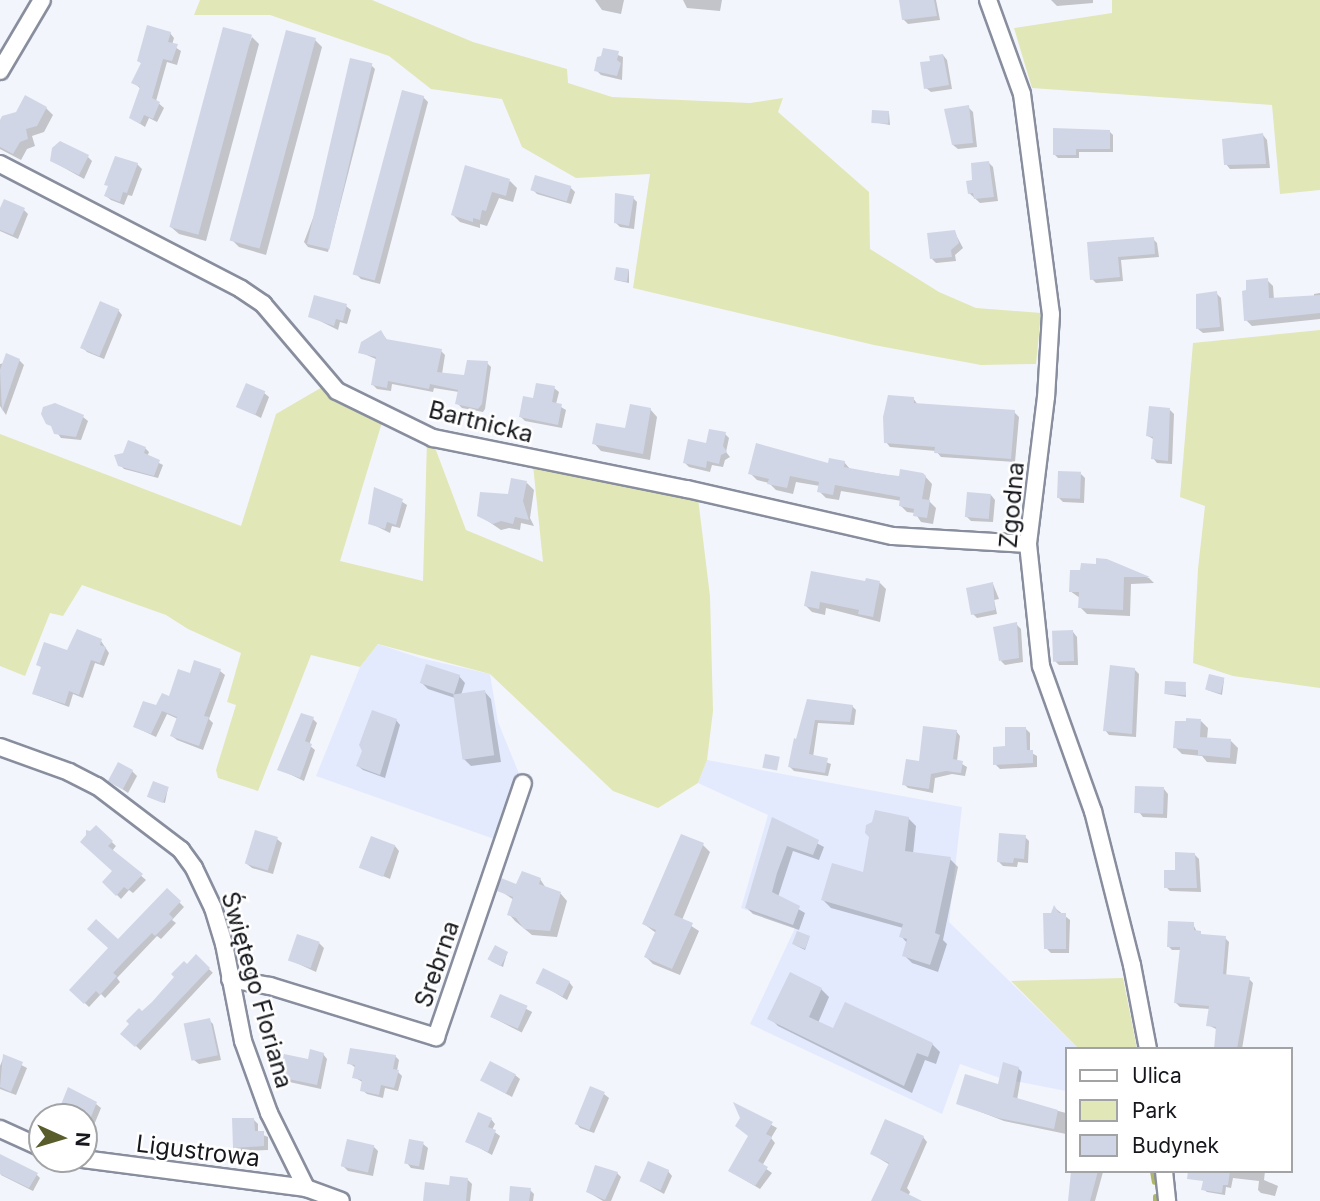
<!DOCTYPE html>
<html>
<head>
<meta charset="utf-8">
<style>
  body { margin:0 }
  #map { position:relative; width:1320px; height:1201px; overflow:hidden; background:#f3f5fc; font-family:Inter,sans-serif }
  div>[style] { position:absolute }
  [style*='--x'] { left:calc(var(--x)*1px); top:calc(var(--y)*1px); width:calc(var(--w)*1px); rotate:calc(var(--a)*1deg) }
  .built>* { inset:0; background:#e4eafd }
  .green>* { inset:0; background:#e1e7b7 }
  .shadow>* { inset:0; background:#0003; transform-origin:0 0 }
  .stream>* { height:5px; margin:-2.5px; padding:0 2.5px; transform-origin:2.5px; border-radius:2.5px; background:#afb666 }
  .building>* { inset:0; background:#d0d6e6; transform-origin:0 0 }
  .roads { filter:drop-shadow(2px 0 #888e9d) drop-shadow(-2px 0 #888e9d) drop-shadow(0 2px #888e9d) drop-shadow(0 -2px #888e9d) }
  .minor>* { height:16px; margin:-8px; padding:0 8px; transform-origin:8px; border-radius:8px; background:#fff }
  span { translate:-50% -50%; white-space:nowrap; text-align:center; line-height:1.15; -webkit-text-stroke:5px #fff; paint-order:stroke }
  .street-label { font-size:24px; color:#16181d }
  .legend { position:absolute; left:1065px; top:1047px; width:228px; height:126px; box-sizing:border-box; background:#fff; border:2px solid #a2a3a5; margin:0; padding:9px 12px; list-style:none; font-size:21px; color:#16181d }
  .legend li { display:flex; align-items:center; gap:14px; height:35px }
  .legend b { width:35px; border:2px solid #a2a3a5 }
  .north { position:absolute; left:28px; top:1103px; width:70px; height:70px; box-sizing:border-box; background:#fff; border:2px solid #a2a3a5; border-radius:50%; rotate:94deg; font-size:19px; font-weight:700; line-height:28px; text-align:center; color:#16181d }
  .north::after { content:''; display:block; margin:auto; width:24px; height:32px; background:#595d2b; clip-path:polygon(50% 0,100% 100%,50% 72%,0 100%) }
</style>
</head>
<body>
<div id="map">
  <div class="built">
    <div style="clip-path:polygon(378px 644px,420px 658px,490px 674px,498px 722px,520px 776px,497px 840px,316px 776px,360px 667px)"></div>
    <div style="clip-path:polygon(707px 760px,962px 807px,949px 922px,1079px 1049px,1066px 1049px,1066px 1091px,1000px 1078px,960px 1064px,942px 1114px,750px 1024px,795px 928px,741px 908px,768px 815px,698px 783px)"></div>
  </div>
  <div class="green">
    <div style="clip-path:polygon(200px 0,372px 0,473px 42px,567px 69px,568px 83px,612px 97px,750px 103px,783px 98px,778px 112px,869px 192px,870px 249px,939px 292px,976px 308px,1041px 313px,1036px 364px,981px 365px,874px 345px,633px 288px,650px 174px,576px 178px,522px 147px,502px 99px,431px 89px,389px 56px,270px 15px,194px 15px)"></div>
    <div style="clip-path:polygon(1112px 0,1320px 0,1320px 190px,1280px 194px,1272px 105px,1032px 88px,1014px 28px,1112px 13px)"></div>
    <div style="clip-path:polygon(1320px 330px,1320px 688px,1233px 676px,1193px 663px,1198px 569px,1205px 506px,1180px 497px,1193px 343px)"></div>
    <div style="clip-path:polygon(324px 386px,383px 419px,340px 561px,423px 581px,427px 441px,434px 445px,466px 530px,543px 562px,533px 465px,698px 498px,710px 596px,713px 711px,707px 760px,698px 783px,658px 808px,613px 791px,490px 674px,378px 644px,360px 667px,311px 655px,258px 791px,218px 778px,216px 770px,236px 705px,227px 702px,241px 653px,188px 629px,166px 615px,82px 585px,63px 616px,50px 613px,25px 676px,0 666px,0 434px,241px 526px,276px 414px)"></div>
    <div style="clip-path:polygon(1123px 978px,1137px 1049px,1079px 1049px,1011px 981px)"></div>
  </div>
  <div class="shadow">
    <div style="clip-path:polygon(624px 0,621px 14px,602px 10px,595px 0)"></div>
    <div style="clip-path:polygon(683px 0,722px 0,720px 11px,687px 8px)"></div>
    <div style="clip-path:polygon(901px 0,936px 0,940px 20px,908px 24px,903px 19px)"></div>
    <div style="clip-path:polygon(1051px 0,1093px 0,1093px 3px,1057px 6px)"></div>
    <div style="clip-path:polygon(170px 33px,174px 38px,172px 45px,181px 51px,177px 65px,167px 62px,156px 101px,164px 108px,157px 122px,149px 118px,145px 127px,131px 118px,141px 89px,134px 83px,142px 64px,139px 61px)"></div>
    <div style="clip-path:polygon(252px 37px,259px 44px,206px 241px,179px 234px,171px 227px)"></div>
    <div style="clip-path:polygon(315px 40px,322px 47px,266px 255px,239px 247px,232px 240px)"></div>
    <div style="clip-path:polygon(605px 50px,623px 57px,622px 80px,601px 75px,596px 70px)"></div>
    <div style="clip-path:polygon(943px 55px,947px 60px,952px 89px,931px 92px,926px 88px,932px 62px)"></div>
    <div style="clip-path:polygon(371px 65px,375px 69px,328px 252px,308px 247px,304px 242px)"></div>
    <div style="clip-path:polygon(423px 97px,428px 102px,380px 284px,361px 279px,356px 274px)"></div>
    <div style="clip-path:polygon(968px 107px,973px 112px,977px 147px,958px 149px,953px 145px)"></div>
    <div style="clip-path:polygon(46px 108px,53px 115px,44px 132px,32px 136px,35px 146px,27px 149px,21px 160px,0 149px,0 124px)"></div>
    <div style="clip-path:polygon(889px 113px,890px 125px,873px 122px)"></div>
    <div style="clip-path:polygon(1109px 131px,1113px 135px,1113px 152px,1079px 152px,1079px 158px,1058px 158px,1054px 154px)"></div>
    <div style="clip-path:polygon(1263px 135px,1267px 140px,1270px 168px,1230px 169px,1226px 164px)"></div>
    <div style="clip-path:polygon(88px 157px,92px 161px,84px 179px,52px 161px)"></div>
    <div style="clip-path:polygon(988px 162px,993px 167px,998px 201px,980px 203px,969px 193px)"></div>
    <div style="clip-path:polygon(137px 164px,142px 169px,132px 196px,128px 195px,124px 205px,111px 200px,106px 196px)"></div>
    <div style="clip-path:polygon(510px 181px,517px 188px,513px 202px,499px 198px,487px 226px,480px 224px,480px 228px,460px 222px,453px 215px)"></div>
    <div style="clip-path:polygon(570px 187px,575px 192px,571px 204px,537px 194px,532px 189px)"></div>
    <div style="clip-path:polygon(633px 198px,637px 202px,634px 229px,620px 227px,616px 223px)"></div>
    <div style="clip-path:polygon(24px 210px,28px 214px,18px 239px,0 231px,0 213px)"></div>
    <div style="clip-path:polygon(954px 231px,963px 248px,955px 255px,956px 261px,936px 263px,932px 259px)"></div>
    <div style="clip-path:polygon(1153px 239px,1157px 243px,1159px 257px,1121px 260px,1123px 281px,1096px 283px,1092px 279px,1089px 243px)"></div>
    <div style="clip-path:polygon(629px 270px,629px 283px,615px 280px)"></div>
    <div style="clip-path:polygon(1267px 280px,1273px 286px,1274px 300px,1314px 297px,1314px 294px,1320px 293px,1320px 319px,1252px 326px,1246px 320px)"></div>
    <div style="clip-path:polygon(1216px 293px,1221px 298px,1224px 331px,1203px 333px,1198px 329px)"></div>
    <div style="clip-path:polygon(346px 306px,351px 310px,347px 324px,340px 322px,338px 330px,310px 316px)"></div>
    <div style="clip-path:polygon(118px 310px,122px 315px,104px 359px,87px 352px,83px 348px)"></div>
    <div style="clip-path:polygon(381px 332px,388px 341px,441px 351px,445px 355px,442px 374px,465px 377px,487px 363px,491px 367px,485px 409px,483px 412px,462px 408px,457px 403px,459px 392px,434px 388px,433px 392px,392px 384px,391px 391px,377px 389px,373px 385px,378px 360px,360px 352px)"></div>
    <div style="clip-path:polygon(19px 360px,24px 365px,6px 415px,0 406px,0 364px)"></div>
    <div style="clip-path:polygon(554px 388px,559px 392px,556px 404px,566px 410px,562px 428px,525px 421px,521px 417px,535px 400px)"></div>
    <div style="clip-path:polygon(264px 393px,269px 397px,261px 418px,239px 406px)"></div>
    <div style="clip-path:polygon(913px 398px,918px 405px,1014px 412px,1019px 417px,1015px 462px,941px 457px,936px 451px,890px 447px,886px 442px)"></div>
    <div style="clip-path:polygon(650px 409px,657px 417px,650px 460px,601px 451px,594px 443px,626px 430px)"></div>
    <div style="clip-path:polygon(1170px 410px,1174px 414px,1172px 464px,1157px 463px,1153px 458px,1155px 440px,1148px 436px)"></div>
    <div style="clip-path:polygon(43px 413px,83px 417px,88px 421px,81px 440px,61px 438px)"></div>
    <div style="clip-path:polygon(725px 434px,729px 438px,726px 452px,730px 457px,725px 460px,723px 467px,712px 465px,710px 472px,689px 467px,685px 463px)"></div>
    <div style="clip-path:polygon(145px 448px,149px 452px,147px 457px,163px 465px,158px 478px,124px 469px,120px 465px)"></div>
    <div style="clip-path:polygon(844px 462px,850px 469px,900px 477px,923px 474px,932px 484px,929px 501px,936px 508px,933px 524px,921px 522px,915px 513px,907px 512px,901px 506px,902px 501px,841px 491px,839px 500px,826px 498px,819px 491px,820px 486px,796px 482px,793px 494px,776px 490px,769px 483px,757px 480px,750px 473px)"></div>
    <div style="clip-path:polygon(1081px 474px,1085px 478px,1084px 503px,1063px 502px,1058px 497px)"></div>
    <div style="clip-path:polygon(527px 483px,534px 490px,530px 518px,534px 526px,521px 523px,520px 530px,509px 528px,501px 530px,479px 515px)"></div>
    <div style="clip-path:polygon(376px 489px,390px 494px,407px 505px,400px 528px,392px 526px,390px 533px,370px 523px)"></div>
    <div style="clip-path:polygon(991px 495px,995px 500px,993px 522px,971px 521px,966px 516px)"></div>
    <div style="clip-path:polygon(1106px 561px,1149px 578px,1154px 583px,1131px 584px,1130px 616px,1087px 614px,1080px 607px,1080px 598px,1070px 591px,1082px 572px)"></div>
    <div style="clip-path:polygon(866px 583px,880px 583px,886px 589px,880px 622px,826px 608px,825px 615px,812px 612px,806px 606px)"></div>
    <div style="clip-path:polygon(993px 584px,999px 599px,994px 600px,997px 614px,977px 618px,973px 614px)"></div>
    <div style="clip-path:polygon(1016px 624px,1021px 629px,1023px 662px,1005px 665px,1001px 661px)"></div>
    <div style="clip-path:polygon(1073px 632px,1077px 637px,1078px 665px,1059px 665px,1055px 661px)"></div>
    <div style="clip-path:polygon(101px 641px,109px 653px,104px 666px,95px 663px,83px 698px,73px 694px,69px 707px,34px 694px,43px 669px,38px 664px)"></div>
    <div style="clip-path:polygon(1134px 669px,1139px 674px,1136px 737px,1109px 735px,1105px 730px)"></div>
    <div style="clip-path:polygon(220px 671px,225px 675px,209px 719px,213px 723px,203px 750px,177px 740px,172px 736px,178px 719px,167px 714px,156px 737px,135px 727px,170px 699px,191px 675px)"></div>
    <div style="clip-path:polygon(459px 676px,465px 683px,461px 695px,484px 691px,491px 699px,501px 762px,471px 766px,464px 759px,455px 698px,428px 689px,422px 683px)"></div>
    <div style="clip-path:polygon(1224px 680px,1222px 695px,1207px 690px)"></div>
    <div style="clip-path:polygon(1185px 684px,1186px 697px,1166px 694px)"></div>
    <div style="clip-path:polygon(808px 701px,852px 706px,856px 710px,854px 725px,818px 723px,813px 757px,831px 764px,828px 776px,794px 771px,790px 767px)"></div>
    <div style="clip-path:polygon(313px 719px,317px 723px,309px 745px,315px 750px,304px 781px,279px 769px)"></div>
    <div style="clip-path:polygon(396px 720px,400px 725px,385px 778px,363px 770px,358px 766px)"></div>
    <div style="clip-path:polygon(1201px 721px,1208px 728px,1207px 739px,1231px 741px,1238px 748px,1236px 764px,1207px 762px,1202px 756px,1182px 754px,1175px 747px)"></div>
    <div style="clip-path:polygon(1025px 728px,1030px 733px,1030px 752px,1037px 756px,1037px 767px,1000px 769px,995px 764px)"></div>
    <div style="clip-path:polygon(956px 731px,960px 736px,957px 761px,967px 767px,965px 776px,952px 774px,935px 778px,933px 793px,908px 788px,904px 784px)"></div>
    <div style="clip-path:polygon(132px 771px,137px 776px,128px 793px,111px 781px)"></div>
    <div style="clip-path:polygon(168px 788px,165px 803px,151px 798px)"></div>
    <div style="clip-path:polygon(1164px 789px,1168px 794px,1167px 818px,1143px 817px,1139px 812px)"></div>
    <div style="clip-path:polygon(908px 818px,916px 826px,913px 854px,950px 859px,958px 867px,943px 940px,947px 944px,938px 972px,912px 963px,904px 955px,907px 943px,901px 936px,903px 928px,831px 908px,823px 900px,864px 874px)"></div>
    <div style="clip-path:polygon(773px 820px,824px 847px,819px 860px,793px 851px,778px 897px,805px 913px,799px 930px,753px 914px,747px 908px)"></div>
    <div style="clip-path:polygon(96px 827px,116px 846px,112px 851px,146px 880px,133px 893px,129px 890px,121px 899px,104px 882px,114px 871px,91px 832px)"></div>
    <div style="clip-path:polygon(682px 836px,703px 845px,710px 852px,682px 920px,699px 931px,680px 975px,653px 964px,646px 957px,656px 933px,644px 924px)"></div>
    <div style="clip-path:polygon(1025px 837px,1029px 841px,1028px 863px,1018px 862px,1017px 867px,1003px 866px,998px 861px)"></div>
    <div style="clip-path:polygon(277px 839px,282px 843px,273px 874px,252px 868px,247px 864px)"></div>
    <div style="clip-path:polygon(395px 846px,399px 851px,390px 879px,362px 867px)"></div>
    <div style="clip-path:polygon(1194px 854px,1199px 859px,1201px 892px,1170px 891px,1166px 887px)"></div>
    <div style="clip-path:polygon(540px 879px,546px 888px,561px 894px,567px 901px,557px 937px,532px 935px,515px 921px,509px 914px,514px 900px,499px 890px)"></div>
    <div style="clip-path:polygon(167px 890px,184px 907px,172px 920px,176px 923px,161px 939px,157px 936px,117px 978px,120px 982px,105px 998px,101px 994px,89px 1007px,71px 990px)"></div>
    <div style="clip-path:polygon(1055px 908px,1070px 920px,1069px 953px,1051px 953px,1046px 948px)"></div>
    <div style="clip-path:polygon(1193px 924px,1197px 932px,1205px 937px,1225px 938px,1229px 942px,1226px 977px,1249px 979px,1253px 983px,1242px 1049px,1216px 1049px,1218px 1030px,1208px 1025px,1210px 1009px,1180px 1007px,1176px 1003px,1181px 950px,1172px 950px,1168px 946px)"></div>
    <div style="clip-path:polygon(809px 938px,805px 950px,795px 945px)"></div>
    <div style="clip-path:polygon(319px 943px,324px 948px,316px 972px,290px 960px)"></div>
    <div style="clip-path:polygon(507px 953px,503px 967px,491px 961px)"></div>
    <div style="left:196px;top:957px;width:23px;height:106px;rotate:43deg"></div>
    <div style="clip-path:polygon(569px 982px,573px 987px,567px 1000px,539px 983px)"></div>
    <div style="clip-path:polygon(821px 989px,829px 997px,818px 1023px,834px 1030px,932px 1044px,940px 1052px,936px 1064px,925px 1060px,912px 1093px,778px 1026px,770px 1018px)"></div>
    <div style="left:501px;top:996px;width:35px;height:23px;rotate:27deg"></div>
    <div style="clip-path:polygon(209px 1020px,213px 1024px,221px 1060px,199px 1064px,194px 1060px)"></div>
    <div style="clip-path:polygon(323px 1054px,327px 1059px,321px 1089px,285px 1081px,281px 1076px)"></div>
    <div style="clip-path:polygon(4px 1056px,27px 1068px,16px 1095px,0 1089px,0 1066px)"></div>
    <div style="clip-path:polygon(395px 1056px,399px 1060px,397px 1071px,402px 1076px,398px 1091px,385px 1088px,383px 1098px,367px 1094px,362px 1090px,364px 1083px,354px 1077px,356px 1068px,349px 1063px)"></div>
    <div style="clip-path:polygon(1018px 1068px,1022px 1072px,1017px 1100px,1066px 1113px,1066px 1134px,1004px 1121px,958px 1103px,999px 1087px)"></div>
    <div style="clip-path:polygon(515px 1075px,520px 1079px,512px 1097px,483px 1081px)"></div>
    <div style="clip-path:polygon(604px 1094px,609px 1098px,594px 1133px,580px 1128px,576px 1123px)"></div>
    <div style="clip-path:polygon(96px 1104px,101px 1108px,94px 1125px,84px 1122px,84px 1117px,68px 1117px,60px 1111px)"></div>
    <div style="clip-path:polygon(737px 1106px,777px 1128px,771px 1138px,775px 1143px,762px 1166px,772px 1173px,760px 1189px,730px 1171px,749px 1136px)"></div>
    <div style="clip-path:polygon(253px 1119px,258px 1124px,258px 1133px,268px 1137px,268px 1150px,240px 1151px,235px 1147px)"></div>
    <div style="clip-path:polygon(491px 1119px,495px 1124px,492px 1130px,500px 1136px,492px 1155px,467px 1141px)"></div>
    <div style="clip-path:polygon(923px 1137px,927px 1142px,907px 1188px,910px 1192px,906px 1201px,873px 1201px,890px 1165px,872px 1154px)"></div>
    <div style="clip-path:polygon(423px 1144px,428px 1148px,424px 1170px,411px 1168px,407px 1163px)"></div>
    <div style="clip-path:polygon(374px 1147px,378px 1151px,373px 1176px,348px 1171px,343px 1166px)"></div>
    <div style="clip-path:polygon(0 1166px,36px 1174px,40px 1178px,33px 1191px,1px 1175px)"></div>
    <div style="clip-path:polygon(668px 1171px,672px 1176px,664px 1194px,641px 1181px)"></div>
    <div style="clip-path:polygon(1074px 1171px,1103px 1172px,1095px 1201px,1069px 1201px)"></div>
    <div style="clip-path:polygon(1206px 1171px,1265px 1171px,1264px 1180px,1278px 1186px,1275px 1196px,1261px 1193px,1258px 1190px,1259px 1181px,1233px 1178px,1231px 1188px,1226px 1187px,1225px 1195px,1207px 1192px,1203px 1189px)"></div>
    <div style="clip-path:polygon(617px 1173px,621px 1177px,611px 1201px,603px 1201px,588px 1192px)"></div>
    <div style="clip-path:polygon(468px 1180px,472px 1184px,470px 1201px,425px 1201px)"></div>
    <div style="clip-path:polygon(530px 1190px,534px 1194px,533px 1201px,511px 1201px)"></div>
  </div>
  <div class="stream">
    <div style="--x:1152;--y:1171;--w:11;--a:80"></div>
    <div style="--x:1155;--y:1196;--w:5;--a:90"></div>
  </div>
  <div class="building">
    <div style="clip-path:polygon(899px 0,934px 0,937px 16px,902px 20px)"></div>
    <div style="clip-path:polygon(147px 25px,171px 32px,168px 42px,178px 44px,172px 61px,163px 59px,152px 98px,160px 102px,153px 119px,144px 115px,140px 124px,129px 118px,140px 87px,131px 83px,141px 63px,137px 61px)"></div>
    <div style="left:223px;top:27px;width:30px;height:207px;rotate:15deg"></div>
    <div style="left:286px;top:30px;width:31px;height:218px;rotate:15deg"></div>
    <div style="clip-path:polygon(603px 48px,619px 51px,617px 60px,621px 63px,617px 76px,594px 71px,597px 57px,601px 56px)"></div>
    <div style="clip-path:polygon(943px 54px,949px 85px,924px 89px,920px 62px,930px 61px,929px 56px)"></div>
    <div style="left:350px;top:58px;width:23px;height:191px;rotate:13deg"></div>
    <div style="left:402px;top:90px;width:23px;height:191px;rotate:15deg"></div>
    <div style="clip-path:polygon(25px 95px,47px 107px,37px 126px,26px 129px,28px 139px,20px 142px,13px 154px,0 147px,0 120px,2px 116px,16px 112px)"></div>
    <div style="clip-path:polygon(969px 105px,973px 143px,952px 145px,944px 109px)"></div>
    <div style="left:872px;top:110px;width:17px;height:13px;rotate:3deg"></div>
    <div style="clip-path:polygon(1053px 128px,1110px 130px,1110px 149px,1076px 149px,1076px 155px,1053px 155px)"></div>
    <div style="clip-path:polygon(1263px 133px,1266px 164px,1224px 165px,1222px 139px)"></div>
    <div style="clip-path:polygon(60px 141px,89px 155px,79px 175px,50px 161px,52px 148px)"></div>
    <div style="clip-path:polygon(115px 156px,138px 163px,127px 193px,123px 192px,120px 202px,104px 196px,108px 186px,104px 185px)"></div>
    <div style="clip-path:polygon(989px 161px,994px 197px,974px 199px,973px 193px,968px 194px,966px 181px,972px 180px,971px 163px)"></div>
    <div style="clip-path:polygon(465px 165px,510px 179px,506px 196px,492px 192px,486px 211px,482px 210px,480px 220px,473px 218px,473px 222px,451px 215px)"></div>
    <div style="left:535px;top:175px;width:38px;height:16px;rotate:17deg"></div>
    <div style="clip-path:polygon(615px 193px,634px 196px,629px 226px,614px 223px)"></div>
    <div style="clip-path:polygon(4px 199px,25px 208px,13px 235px,0 230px,0 208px)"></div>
    <div style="clip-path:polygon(955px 230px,959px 243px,951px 250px,952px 257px,930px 259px,927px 233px)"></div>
    <div style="clip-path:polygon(1154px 237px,1155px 254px,1118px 257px,1120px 277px,1090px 280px,1087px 242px)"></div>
    <div style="left:616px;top:267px;width:13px;height:13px;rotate:9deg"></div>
    <div style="clip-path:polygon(1268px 278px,1269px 298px,1320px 295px,1320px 313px,1244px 321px,1242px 291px,1246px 290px,1246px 280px)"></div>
    <div style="clip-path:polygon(1217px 291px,1220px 327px,1196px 329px,1196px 294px)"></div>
    <div style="clip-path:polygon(314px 295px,347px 304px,343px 321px,336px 319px,334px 326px,308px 317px)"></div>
    <div style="left:100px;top:301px;width:21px;height:51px;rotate:23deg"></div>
    <div style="clip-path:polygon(381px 330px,386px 339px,442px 349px,437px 372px,464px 375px,467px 360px,488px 361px,482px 404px,478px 409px,455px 404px,458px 390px,430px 384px,429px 389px,388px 381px,387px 388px,371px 385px,376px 357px,358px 353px,361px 342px)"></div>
    <div style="clip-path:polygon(6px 353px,20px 359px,2px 411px,0 370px)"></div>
    <div style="left:246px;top:383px;width:21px;height:26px;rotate:23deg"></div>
    <div style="clip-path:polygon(536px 383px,555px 386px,552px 402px,562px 404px,558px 425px,519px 417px,523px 396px,533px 398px)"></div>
    <div style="clip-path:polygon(888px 395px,914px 397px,914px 403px,1015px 410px,1011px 459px,934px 453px,935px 447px,884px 443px,883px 417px)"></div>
    <div style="clip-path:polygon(55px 403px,84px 415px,76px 437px,54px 434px,51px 426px,46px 424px,41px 414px,43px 407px)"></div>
    <div style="clip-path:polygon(630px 404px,651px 408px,643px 454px,592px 444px,596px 423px,625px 428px)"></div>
    <div style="clip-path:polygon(1149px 406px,1170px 408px,1168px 461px,1151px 459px,1153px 437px,1146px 436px)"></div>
    <div style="clip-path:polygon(709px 429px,726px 432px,723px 446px,727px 452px,721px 455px,719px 464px,707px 461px,706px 468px,683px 463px,688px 439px,706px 443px)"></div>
    <div style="clip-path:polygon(128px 440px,146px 447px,144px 453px,160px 460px,154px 476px,118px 466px,114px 455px,123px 453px)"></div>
    <div style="clip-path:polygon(756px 443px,828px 463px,829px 458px,845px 461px,844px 467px,882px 474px,899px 476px,900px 469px,923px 473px,926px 476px,922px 499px,930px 500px,927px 518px,913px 516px,914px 509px,899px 506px,900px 497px,835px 485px,833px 495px,817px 492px,819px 482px,790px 476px,787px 488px,767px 484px,769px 479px,748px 474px)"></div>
    <div style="left:1058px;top:471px;width:23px;height:27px;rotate:2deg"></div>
    <div style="clip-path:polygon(511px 478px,527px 481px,523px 501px,529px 520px,515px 517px,513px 524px,501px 521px,493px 524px,477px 516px,480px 492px,508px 494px)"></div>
    <div style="clip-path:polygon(374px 487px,403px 499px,396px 525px,387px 522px,385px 529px,368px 524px)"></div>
    <div style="left:967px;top:492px;width:24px;height:25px;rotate:5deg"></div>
    <div style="clip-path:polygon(1096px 558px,1107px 559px,1150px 577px,1124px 577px,1123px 610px,1078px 608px,1079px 592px,1069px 592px,1070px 570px,1080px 570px,1081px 563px,1096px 564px)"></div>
    <div style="clip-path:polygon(811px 571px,865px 581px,866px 578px,880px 581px,873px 617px,858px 614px,859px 610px,820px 602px,819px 609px,804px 606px)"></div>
    <div style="clip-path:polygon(993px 582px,995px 610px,971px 615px,966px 588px)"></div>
    <div style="clip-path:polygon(1017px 622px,1019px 658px,999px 661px,993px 627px)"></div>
    <div style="clip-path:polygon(77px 629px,102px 639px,100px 645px,106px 647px,100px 663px,91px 660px,79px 695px,69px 691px,65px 704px,32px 694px,41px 667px,36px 665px,44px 642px,67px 650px)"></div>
    <div style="left:1073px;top:630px;width:31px;height:21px;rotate:88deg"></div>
    <div style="clip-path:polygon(194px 660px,221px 669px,204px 716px,209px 717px,199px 746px,170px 736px,177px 717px,162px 711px,151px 734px,133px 727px,143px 701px,156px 705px,162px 693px,169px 696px,178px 669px,190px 673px)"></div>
    <div style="left:426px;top:664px;width:36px;height:20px;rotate:18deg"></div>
    <div style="clip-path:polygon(1110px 665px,1135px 668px,1132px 734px,1103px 731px)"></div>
    <div style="left:1209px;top:674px;width:16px;height:16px;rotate:14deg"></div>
    <div style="left:1165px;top:681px;width:21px;height:13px;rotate:3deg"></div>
    <div style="left:485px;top:690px;width:66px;height:32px;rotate:82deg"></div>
    <div style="clip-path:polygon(807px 699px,853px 705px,850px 722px,815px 720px,809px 754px,828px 758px,825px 773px,788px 767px,794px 738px,796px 739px)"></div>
    <div style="clip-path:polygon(372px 710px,397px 719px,380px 775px,356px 766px,362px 751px,359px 745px)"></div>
    <div style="clip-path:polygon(301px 713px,314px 717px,305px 741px,312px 744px,300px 778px,277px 770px)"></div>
    <div style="clip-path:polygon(1186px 718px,1201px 719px,1200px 737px,1231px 739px,1230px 758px,1198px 755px,1198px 750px,1173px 748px,1175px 721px,1186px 721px)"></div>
    <div style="clip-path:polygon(923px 726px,957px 730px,953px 759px,963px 761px,961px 773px,946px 771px,931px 774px,929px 789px,902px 785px,906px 759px,919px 761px)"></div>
    <div style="clip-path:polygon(1005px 727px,1026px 727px,1027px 750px,1033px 750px,1033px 763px,993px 765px,993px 747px,1005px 746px)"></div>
    <div style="left:765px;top:754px;width:15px;height:14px;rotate:11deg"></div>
    <div style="left:118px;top:762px;width:17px;height:22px;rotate:28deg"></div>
    <div style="left:153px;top:781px;width:17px;height:17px;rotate:21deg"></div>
    <div style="left:1135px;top:786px;width:29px;height:27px;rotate:2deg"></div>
    <div style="clip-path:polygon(875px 810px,909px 817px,905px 851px,951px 857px,935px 933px,940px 935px,930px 965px,902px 956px,907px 939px,899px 937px,903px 924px,821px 900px,832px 863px,863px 872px,869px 837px,865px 833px,866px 825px,872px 822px)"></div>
    <div style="clip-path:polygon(772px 817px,819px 840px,813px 855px,787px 846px,777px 873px,772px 892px,800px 906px,793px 925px,745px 908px)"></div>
    <div style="clip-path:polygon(96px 825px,113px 841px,108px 846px,143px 874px,128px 890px,124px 887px,116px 896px,102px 882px,112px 871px,80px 842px,86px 835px,86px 830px,90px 831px)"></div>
    <div style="left:255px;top:830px;width:24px;height:35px;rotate:17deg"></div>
    <div style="clip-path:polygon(999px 833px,1026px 835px,1024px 859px,1014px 858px,1013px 863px,997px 862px)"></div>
    <div style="clip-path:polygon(681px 834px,704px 843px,674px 915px,693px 923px,672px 969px,644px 957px,656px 930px,642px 924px)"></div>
    <div style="left:371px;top:836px;width:26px;height:34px;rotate:21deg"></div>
    <div style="clip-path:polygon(1175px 852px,1195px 853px,1197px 888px,1164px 888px,1164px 870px,1175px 870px)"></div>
    <div style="clip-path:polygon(522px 871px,541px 878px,539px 884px,561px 892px,550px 931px,524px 929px,516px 918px,507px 915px,513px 897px,497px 891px,501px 878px,516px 884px)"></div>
    <div style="clip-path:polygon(167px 888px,181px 901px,169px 914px,173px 918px,155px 936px,152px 933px,131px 954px,113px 973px,117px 976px,100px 995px,96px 991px,84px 1004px,69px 990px,108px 948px,87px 929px,96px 919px,118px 939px)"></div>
    <div style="clip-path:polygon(1054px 905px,1059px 913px,1066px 913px,1066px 949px,1044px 949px,1043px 913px,1051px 913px)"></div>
    <div style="clip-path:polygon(1168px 921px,1194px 922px,1194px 930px,1201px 931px,1201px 934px,1226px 936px,1223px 974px,1250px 977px,1237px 1049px,1214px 1049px,1216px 1027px,1206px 1026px,1209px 1006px,1174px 1003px,1180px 947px,1167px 947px)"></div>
    <div style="left:797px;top:931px;width:14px;height:14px;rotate:21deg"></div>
    <div style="left:297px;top:934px;width:24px;height:28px;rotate:19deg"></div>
    <div style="left:495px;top:945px;width:15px;height:16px;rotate:28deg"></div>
    <div style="clip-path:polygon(196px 954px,210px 968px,135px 1047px,120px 1034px,129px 1024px,126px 1021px,139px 1008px,142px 1011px,152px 1002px,174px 977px,171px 974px,184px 961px,187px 964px)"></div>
    <div style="left:543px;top:968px;width:30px;height:17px;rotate:26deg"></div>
    <div style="clip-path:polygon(790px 972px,822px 988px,809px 1017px,833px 1028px,845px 1002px,933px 1043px,928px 1057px,917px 1053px,904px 1086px,767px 1019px)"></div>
    <div style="left:500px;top:994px;width:30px;height:25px;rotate:23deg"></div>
    <div style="left:210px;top:1018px;width:38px;height:27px;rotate:78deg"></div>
    <div style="clip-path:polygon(350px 1048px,396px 1055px,393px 1069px,399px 1070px,394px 1088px,381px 1085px,379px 1095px,360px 1091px,362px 1080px,352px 1078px,355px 1065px,347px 1064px)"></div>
    <div style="clip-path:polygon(310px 1049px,324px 1053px,317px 1085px,279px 1077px,284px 1054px,308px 1059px)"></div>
    <div style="clip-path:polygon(3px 1054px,23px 1062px,11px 1092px,0 1087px)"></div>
    <div style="left:490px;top:1061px;width:29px;height:22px;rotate:27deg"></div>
    <div style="clip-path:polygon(1003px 1062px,1019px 1067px,1013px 1097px,1058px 1110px,1054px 1129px,998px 1118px,956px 1104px,965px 1074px,998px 1084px)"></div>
    <div style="left:590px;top:1086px;width:16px;height:41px;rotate:22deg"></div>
    <div style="clip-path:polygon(68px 1087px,97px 1102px,89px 1122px,84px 1117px,70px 1117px,58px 1112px)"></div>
    <div style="clip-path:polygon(733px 1102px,773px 1122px,766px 1134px,772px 1137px,758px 1161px,768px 1167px,755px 1186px,728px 1171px,748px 1136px,735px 1126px,740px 1118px)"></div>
    <div style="clip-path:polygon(478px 1112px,492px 1118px,488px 1127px,496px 1130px,488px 1152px,465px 1142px)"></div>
    <div style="clip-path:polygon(232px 1118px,254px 1118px,255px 1131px,264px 1131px,264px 1146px,233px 1148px)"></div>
    <div style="clip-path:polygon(885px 1119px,924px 1136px,900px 1190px,922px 1201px,871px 1201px,889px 1163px,870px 1154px)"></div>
    <div style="left:347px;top:1139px;width:28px;height:28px;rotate:13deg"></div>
    <div style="left:409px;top:1139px;width:15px;height:25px;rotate:11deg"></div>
    <div style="clip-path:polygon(0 1154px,38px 1173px,29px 1188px,0 1174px)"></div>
    <div style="left:648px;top:1161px;width:23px;height:22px;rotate:23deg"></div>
    <div style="clip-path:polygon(595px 1165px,618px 1172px,605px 1200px,586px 1192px)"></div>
    <div style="clip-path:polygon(1071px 1171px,1098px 1171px,1090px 1201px,1068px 1201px)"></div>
    <div style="clip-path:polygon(1188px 1171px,1230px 1171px,1228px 1185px,1223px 1185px,1222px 1193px,1201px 1190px,1203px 1181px,1187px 1179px)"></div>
    <div style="clip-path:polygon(450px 1176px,468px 1178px,466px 1201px,423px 1201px,425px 1182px,449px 1185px)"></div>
    <div style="clip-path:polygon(510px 1186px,531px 1188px,529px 1201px,509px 1201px)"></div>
  </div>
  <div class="roads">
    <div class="minor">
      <div style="--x:988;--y:0;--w:100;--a:70.1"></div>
      <div style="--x:1022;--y:94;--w:222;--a:82.5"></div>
      <div style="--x:1051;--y:314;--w:83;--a:93.4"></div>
      <div style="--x:1046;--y:397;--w:148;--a:97"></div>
      <div style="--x:1028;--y:544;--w:123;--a:83.9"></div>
      <div style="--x:1041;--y:666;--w:154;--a:70.3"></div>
      <div style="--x:1093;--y:811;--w:159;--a:75.8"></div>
      <div style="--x:1132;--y:965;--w:86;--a:79.2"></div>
      <div style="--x:0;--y:71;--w:82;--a:-59.4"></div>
      <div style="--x:0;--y:164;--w:271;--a:27.4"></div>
      <div style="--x:241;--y:289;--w:27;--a:34"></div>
      <div style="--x:263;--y:304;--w:114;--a:49.6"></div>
      <div style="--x:337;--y:391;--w:107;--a:26.1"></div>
      <div style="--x:433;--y:438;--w:259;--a:11.4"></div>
      <div style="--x:687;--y:489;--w:211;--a:12.9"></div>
      <div style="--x:893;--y:536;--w:135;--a:3.4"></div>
      <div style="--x:0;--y:747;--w:73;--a:19.9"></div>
      <div style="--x:69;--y:772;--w:31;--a:27"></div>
      <div style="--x:97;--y:786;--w:106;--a:37.3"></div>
      <div style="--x:181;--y:850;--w:22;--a:54"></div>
      <div style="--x:194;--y:868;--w:44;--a:64.6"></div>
      <div style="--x:213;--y:908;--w:38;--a:73"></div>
      <div style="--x:224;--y:944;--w:99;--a:78.9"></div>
      <div style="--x:243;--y:1041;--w:77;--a:70.1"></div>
      <div style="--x:269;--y:1113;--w:84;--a:63.7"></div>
      <div style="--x:306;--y:1188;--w:37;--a:20"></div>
      <div style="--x:230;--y:979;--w:41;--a:9.9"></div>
      <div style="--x:270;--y:986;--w:174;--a:17.1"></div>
      <div style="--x:436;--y:1037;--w:268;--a:-71.1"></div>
      <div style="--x:0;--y:1129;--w:46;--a:24.3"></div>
      <div style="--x:83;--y:1159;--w:225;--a:7.4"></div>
      <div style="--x:1164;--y:1171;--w:30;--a:84"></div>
    </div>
  </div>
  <div class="street-label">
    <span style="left:481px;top:422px;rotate:14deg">Bartnicka</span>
    <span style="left:1012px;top:505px;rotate:-85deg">Zgodna</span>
    <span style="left:437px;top:964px;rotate:-71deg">Srebrna</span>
    <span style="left:257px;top:990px;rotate:74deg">Świętego Floriana</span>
    <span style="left:198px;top:1151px;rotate:7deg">Ligustrowa</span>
  </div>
  <ul class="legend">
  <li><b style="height:9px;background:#fff"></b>Ulica</li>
  <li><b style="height:19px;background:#e1e7b7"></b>Park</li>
  <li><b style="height:19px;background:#d0d6e6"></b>Budynek</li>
  </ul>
  <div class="north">N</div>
</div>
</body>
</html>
